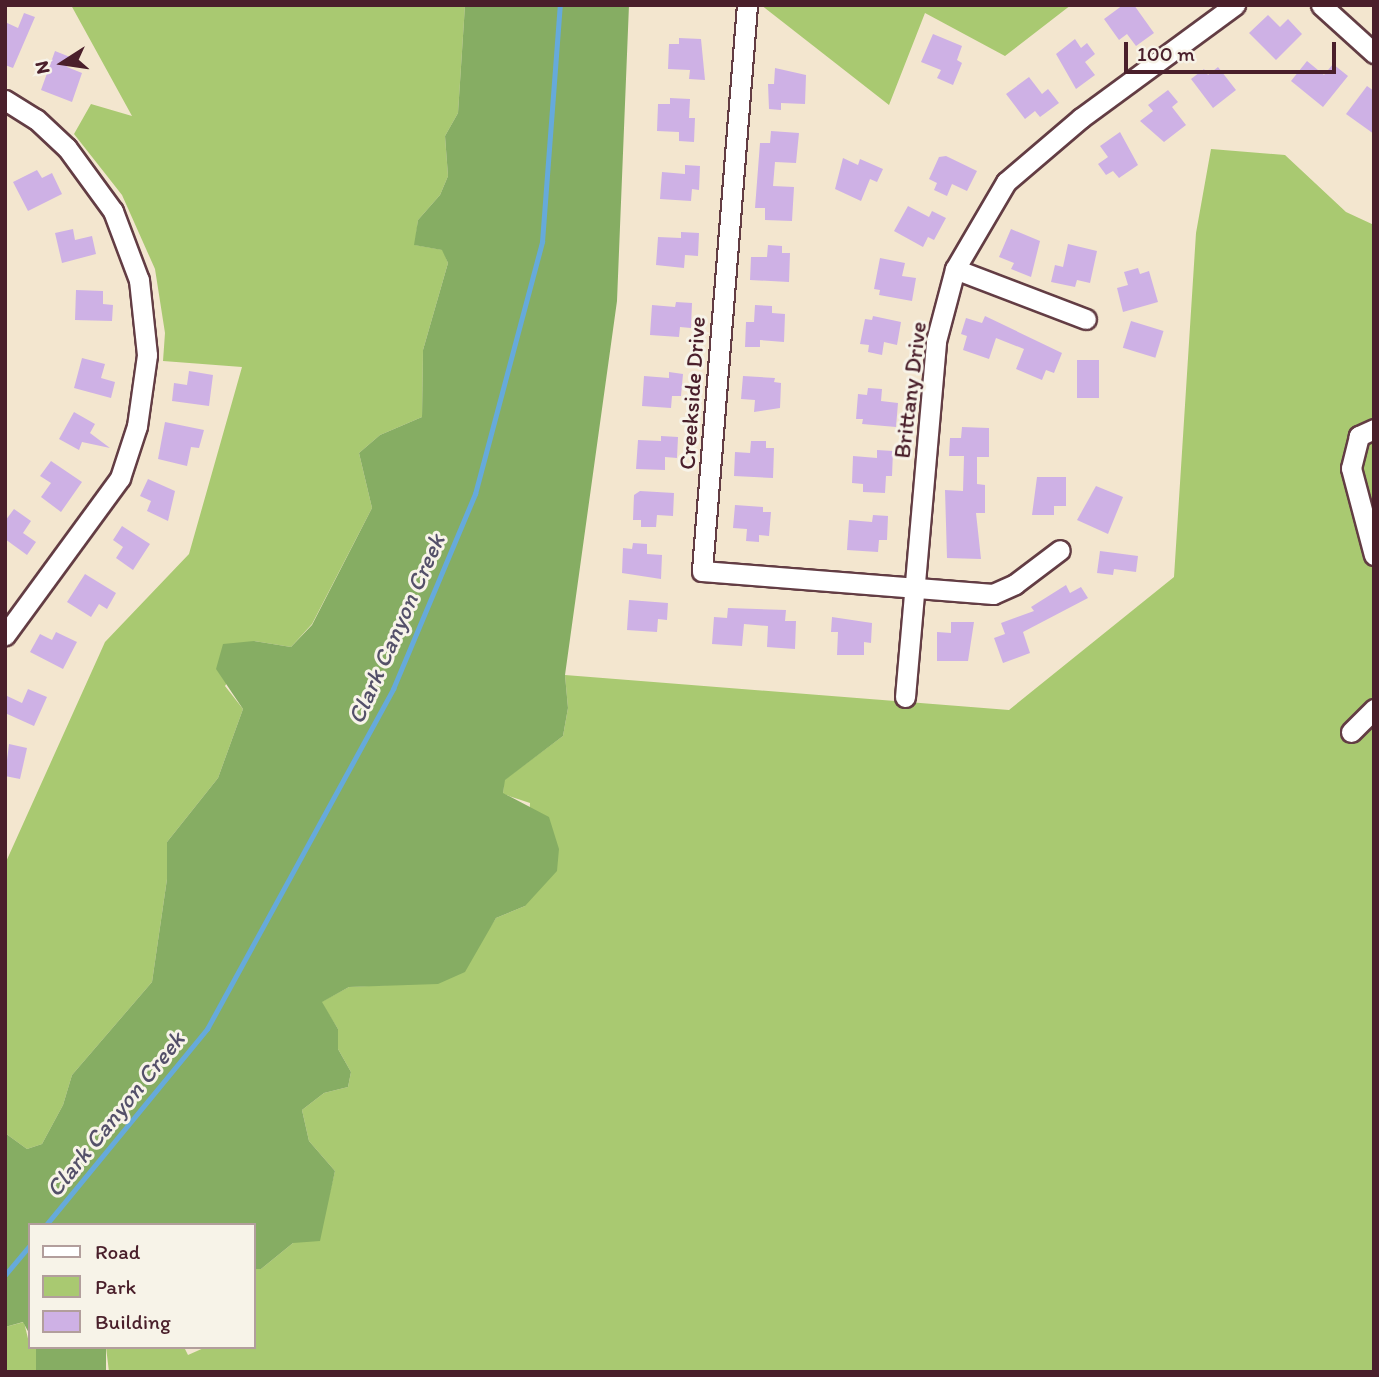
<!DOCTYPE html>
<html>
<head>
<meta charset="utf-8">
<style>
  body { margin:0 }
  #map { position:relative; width:1379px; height:1377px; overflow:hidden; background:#f3e6cf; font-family:Itim,sans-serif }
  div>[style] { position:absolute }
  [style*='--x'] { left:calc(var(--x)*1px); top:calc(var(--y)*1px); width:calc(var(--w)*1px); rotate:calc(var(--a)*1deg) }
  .green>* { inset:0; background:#a9c971 }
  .forest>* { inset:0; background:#86ad63; transform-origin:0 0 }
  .stream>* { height:4.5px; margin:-2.25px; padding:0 2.25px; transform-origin:2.25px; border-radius:2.25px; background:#66aadb }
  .building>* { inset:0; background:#ceb1e5; transform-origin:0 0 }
  .roads { filter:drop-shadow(2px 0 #633d44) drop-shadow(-2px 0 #633d44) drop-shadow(0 2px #633d44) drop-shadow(0 -2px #633d44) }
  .minor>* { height:19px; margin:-9.5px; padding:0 9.5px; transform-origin:9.5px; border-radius:9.5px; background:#fff }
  span { translate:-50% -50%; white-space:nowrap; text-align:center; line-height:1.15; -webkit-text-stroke:6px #f7f3e8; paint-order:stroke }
  .street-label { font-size:23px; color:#4a1f2b }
  .water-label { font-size:24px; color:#545069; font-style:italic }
  .frame { position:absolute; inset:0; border:7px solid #4a1f2b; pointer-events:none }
  .legend { position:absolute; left:28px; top:1223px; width:228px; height:126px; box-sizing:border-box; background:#f7f3e8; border:2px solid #b29e9c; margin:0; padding:9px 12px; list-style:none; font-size:21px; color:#4a1f2b }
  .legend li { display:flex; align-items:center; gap:14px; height:35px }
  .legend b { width:35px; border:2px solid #b29e9c }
  .north { position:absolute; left:28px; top:28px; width:70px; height:70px; -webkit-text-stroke:5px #f7f3e8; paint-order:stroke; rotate:258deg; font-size:19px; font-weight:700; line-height:28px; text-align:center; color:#4a1f2b }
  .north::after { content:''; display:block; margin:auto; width:24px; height:32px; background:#4a1f2b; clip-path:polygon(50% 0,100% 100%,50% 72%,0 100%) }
  .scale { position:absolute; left:1124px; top:42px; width:212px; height:32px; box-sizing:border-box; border:4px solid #4a1f2b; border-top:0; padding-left:9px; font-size:21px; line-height:24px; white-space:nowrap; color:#4a1f2b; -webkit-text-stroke:5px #f7f3e8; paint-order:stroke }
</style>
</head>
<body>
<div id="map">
  <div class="green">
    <div style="clip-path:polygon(71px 5px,465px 5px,458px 113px,445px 136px,448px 176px,440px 195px,418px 220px,415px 245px,443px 250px,448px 263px,423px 350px,422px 417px,380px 435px,359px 453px,372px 508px,312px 624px,291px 647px,254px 641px,225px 686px,243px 709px,218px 778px,167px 842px,167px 879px,152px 982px,72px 1075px,63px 1105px,42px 1144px,27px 1149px,5px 1133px,5px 864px,105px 642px,189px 554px,242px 367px,163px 361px,165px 333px,155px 269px,122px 195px,74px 134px,91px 104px,132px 116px)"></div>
    <div style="clip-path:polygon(761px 5px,1071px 5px,1005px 56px,925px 13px,889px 105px)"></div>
    <div style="clip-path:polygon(1211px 149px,1285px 155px,1346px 212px,1374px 225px,1374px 1372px,109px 1372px,106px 1347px,184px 1347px,188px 1355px,206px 1347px,254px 1347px,254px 1269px,261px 1269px,293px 1243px,328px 1200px,335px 1171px,309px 1141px,302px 1110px,324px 1093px,348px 1087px,351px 1072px,338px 1049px,338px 1029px,321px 1002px,349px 987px,388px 985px,481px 941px,496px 918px,525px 906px,530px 803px,503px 794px,504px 780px,563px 736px,568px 708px,565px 675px,1009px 710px,1174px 577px,1196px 233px)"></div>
    <div style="clip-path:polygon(24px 1322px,30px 1347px,36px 1347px,37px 1372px,5px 1372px,5px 1327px)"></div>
  </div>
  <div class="forest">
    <div style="clip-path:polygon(465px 5px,629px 5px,617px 301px,565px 675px,568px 708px,563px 736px,505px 780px,503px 793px,549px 817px,559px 849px,557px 871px,525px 906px,496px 918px,465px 972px,438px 984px,349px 987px,322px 1002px,338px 1029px,338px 1049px,351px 1072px,348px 1087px,324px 1093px,302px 1110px,309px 1141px,335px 1171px,320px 1241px,293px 1243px,261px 1269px,254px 1269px,254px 1225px,30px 1225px,30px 1335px,23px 1322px,5px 1327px,5px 1133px,27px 1149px,42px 1144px,63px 1105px,72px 1075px,152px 982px,167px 879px,167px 842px,218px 778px,243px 709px,216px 669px,223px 644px,254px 641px,291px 647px,312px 625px,372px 508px,359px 453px,380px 435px,422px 417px,423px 350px,448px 263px,442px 250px,414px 245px,418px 220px,440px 195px,448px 176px,445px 136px,458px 113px)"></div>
    <div style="left:36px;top:1347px;width:70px;height:25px"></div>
  </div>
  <div class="stream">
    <div style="--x:46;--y:1225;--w:254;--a:-50.6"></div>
    <div style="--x:207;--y:1029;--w:388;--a:-61.3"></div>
    <div style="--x:393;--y:689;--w:212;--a:-67.2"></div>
    <div style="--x:475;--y:494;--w:261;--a:-75.1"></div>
    <div style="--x:542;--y:242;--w:238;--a:-85.7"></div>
    <div style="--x:5;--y:1275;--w:39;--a:-50"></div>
  </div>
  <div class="building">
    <div style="clip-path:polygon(1123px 5px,1134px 5px,1154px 33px,1136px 46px,1127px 34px,1119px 40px,1104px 19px)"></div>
    <div style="clip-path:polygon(24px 13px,35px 17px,13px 68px,5px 65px,5px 22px,18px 28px)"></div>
    <div style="clip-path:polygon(1268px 15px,1280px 27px,1288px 19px,1302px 34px,1276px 60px,1249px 33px)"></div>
    <div style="clip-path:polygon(933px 34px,962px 46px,957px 60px,962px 63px,953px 85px,937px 78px,941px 70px,921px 62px)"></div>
    <div style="clip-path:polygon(679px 38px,701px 39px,705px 80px,689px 79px,690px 70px,668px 69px,669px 44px,679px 44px)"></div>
    <div style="clip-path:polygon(1075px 39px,1081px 48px,1087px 43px,1095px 54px,1085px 62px,1095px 75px,1076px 89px,1056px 54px)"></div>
    <div style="clip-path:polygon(55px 51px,70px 57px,67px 67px,82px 73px,72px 102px,41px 90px)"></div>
    <div style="clip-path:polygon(1307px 61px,1324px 75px,1333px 64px,1348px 76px,1323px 107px,1291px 81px)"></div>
    <div style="clip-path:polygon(1218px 67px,1236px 90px,1213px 108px,1191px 79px,1204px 69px,1208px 75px)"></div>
    <div style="clip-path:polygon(775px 68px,806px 75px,805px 104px,781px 103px,781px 110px,769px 109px,768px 84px,774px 84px)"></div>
    <div style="clip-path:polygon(1029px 77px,1042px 94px,1048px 89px,1059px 103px,1040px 117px,1035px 111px,1025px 119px,1006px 94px)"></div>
    <div style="clip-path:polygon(1367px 86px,1374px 91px,1374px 134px,1346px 114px)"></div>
    <div style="clip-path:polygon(1168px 90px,1178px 102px,1172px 107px,1186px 125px,1164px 142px,1140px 121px,1153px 111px,1148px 105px)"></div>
    <div style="clip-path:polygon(670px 98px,690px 99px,689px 118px,695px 118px,694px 142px,679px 141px,679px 132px,657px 131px,658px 104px,670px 104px)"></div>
    <div style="clip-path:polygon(771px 131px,799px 133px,796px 163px,775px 162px,773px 186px,794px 187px,792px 221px,765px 220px,765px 208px,755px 208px,760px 143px,770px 143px)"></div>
    <div style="clip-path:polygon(1120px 132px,1138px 165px,1119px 178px,1113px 171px,1106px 175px,1098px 164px,1108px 157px,1100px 146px)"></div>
    <div style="clip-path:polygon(946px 156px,977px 171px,967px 191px,952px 184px,947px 196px,934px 190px,937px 183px,929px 179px,939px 157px)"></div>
    <div style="clip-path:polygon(843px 158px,858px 165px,860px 159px,883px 169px,877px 182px,870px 179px,861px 201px,835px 189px)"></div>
    <div style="clip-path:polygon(685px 165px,700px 166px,699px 190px,692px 189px,691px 201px,660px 199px,662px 172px,685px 174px)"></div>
    <div style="clip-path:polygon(37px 170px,42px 178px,52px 173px,62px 194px,28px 211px,13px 182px)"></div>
    <div style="clip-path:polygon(908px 206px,929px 217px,932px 211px,946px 218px,934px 240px,928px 237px,923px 247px,894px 231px)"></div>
    <div style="clip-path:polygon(73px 229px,75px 240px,92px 236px,96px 254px,62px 263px,55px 233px)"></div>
    <div style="clip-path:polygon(1011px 229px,1040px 241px,1031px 277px,1011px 269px,1014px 263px,999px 257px)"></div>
    <div style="clip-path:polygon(681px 232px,699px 233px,698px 256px,685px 255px,684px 268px,656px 265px,658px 237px,681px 238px)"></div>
    <div style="clip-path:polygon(1068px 244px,1097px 251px,1090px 283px,1077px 280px,1075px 287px,1051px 282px,1055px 265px,1063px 267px)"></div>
    <div style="clip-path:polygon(768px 245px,782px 246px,782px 253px,790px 253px,789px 282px,750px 280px,751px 257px,767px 257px)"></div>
    <div style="clip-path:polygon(880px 258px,905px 263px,902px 276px,916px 278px,912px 301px,879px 295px,880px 290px,874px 289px)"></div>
    <div style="clip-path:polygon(1138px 268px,1140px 274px,1149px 271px,1158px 302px,1123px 312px,1117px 288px,1128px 285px,1124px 272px)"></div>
    <div style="clip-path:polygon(76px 290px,103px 291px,103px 304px,113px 305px,112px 321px,75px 320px)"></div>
    <div style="clip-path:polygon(676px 302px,692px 303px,691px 328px,680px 327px,679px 337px,650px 335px,652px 305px,675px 307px)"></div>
    <div style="clip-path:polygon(755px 305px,772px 306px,772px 313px,785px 314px,784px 342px,760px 340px,760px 347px,745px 347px,746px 322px,754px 322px)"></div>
    <div style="clip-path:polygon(873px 316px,901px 322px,897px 345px,884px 342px,882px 355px,868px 352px,869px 345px,860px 344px,865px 319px,872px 320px)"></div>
    <div style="clip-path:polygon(985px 316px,1062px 353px,1054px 373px,1046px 370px,1042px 380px,1016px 369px,1024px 349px,996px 338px,989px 359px,963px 350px,967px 336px,961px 334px,966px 318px,982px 323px)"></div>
    <div style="left:1131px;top:321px;width:34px;height:28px;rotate:17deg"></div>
    <div style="clip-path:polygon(82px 358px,105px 364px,101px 378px,115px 382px,111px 398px,74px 388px)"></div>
    <div style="left:1077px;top:360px;width:22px;height:38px"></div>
    <div style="clip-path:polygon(189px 371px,213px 375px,209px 406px,172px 401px,174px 383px,187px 385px)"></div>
    <div style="clip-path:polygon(669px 372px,683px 374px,681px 396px,672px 396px,671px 408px,642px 406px,644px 376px,669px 378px)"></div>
    <div style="clip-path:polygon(743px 376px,775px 378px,774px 382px,781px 383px,780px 408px,754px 412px,755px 400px,741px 399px)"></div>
    <div style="clip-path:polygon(868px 388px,882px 389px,881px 401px,898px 403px,896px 427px,862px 424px,863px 419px,856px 419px,858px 394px,867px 395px)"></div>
    <div style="clip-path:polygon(74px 412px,95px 424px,90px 433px,110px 448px,82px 442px,79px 450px,59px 439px)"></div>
    <div style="clip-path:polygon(165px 422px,204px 430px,199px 448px,191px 447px,187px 466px,158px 459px)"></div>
    <div style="clip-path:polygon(962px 427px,989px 428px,989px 457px,977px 457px,977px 484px,985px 485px,985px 513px,976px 513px,981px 559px,947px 558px,945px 490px,963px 491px,964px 456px,949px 456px,950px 438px,961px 438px)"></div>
    <div style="clip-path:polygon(661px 436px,678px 437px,677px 458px,665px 457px,665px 470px,636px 469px,638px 440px,661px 441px)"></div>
    <div style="clip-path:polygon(751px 441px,766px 441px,766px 448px,774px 448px,773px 478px,734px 476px,735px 452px,750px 453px)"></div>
    <div style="clip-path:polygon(877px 450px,893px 451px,892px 476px,886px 476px,885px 493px,863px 492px,863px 484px,852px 483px,853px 456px,877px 458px)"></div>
    <div style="clip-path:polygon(51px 461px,82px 482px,61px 512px,41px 497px,51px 483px,40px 476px)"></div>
    <div style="clip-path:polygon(1037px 477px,1066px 477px,1066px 506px,1054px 506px,1054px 515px,1032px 515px)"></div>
    <div style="clip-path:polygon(148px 479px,175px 491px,168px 521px,147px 511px,151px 501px,140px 496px)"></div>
    <div style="clip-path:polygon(1096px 486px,1123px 497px,1108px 534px,1077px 520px)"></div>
    <div style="clip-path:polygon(640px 491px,674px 493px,673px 516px,657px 515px,656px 527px,641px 527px,641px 520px,633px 520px,634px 495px)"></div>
    <div style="clip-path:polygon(735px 505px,763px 507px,763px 512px,771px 512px,769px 536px,759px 535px,759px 542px,746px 541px,747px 529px,733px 528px)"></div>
    <div style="clip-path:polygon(14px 509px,31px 521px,23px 533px,36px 542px,27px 555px,5px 539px,5px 521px)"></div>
    <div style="clip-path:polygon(873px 515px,888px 516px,887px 540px,879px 540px,878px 552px,847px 550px,849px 520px,872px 522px)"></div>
    <div style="clip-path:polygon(122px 526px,150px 544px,133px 570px,116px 558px,123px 547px,113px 540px)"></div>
    <div style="clip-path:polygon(633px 543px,647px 544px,647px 554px,662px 555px,661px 579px,622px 573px,623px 548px,632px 549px)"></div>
    <div style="clip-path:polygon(1100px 551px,1138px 556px,1136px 572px,1114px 569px,1113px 575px,1097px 573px)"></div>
    <div style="clip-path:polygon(85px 574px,116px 593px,107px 609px,99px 604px,91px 617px,67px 602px)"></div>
    <div style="clip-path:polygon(1066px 585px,1070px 593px,1081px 587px,1088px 598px,1023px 632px,1030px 653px,1003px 663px,994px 638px,1005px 634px,1001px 623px,1034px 611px,1031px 607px)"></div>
    <div style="clip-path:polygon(629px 600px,668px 603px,667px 620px,658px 619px,657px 632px,627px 630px)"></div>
    <div style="clip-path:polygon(728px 608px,786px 610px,785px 621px,796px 621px,795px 649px,767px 647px,768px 626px,744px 624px,742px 646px,712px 644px,714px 617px,727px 618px)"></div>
    <div style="clip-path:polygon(832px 617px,872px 623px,871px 643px,864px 642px,864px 655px,837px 655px,838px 632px,831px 632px)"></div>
    <div style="clip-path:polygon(951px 622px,974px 622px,968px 661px,937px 661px,937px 632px,951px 633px)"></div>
    <div style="clip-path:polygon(56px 632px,77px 642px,63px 669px,30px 652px,40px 634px,52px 640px)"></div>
    <div style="clip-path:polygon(28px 689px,47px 697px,34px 726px,5px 713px,5px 695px,22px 703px)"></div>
    <div style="clip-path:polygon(9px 744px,27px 748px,20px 779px,5px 776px)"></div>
  </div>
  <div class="roads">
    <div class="minor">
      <div style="--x:747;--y:5;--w:568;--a:94.55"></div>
      <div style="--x:702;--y:571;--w:292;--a:4.5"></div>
      <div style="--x:993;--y:594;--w:24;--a:-24"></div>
      <div style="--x:1015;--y:584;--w:56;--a:-37.1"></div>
      <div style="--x:1321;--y:5;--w:72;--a:42.2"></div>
      <div style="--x:5;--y:100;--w:36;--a:32"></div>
      <div style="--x:36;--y:119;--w:42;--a:43.1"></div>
      <div style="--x:67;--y:148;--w:78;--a:53.9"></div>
      <div style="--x:113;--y:211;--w:74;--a:69.4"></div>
      <div style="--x:139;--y:280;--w:75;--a:83.9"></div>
      <div style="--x:147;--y:355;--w:72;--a:98"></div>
      <div style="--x:137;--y:426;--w:55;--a:108.1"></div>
      <div style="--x:120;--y:478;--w:195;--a:126.2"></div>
      <div style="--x:955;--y:269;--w:140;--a:20.9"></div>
      <div style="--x:1374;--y:429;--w:17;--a:155"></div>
      <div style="--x:1359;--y:436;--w:33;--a:104"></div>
      <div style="--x:1351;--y:468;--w:90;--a:75.2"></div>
      <div style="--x:905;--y:697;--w:357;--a:-85"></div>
      <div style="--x:936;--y:341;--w:74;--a:-75.2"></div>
      <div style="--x:955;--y:269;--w:101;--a:-59.6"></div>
      <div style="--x:1006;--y:182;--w:99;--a:-40.5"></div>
      <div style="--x:1081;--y:118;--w:191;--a:-36.3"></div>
      <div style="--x:1351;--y:732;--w:33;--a:-45"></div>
    </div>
  </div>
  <div class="street-label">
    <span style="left:910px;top:390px;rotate:-83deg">Brittany Drive</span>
    <span style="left:692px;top:393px;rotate:-86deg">Creekside Drive</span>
  </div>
  <div class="water-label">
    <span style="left:396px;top:629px;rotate:-66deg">Clark Canyon Creek</span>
    <span style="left:115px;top:1114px;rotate:-51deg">Clark Canyon Creek</span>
  </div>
  <div class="frame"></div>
  <ul class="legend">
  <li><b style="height:9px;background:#fff"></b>Road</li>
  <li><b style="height:19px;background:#a9c971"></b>Park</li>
  <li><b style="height:19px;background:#ceb1e5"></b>Building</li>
  </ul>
  <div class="north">N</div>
  <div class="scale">100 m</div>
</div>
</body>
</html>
